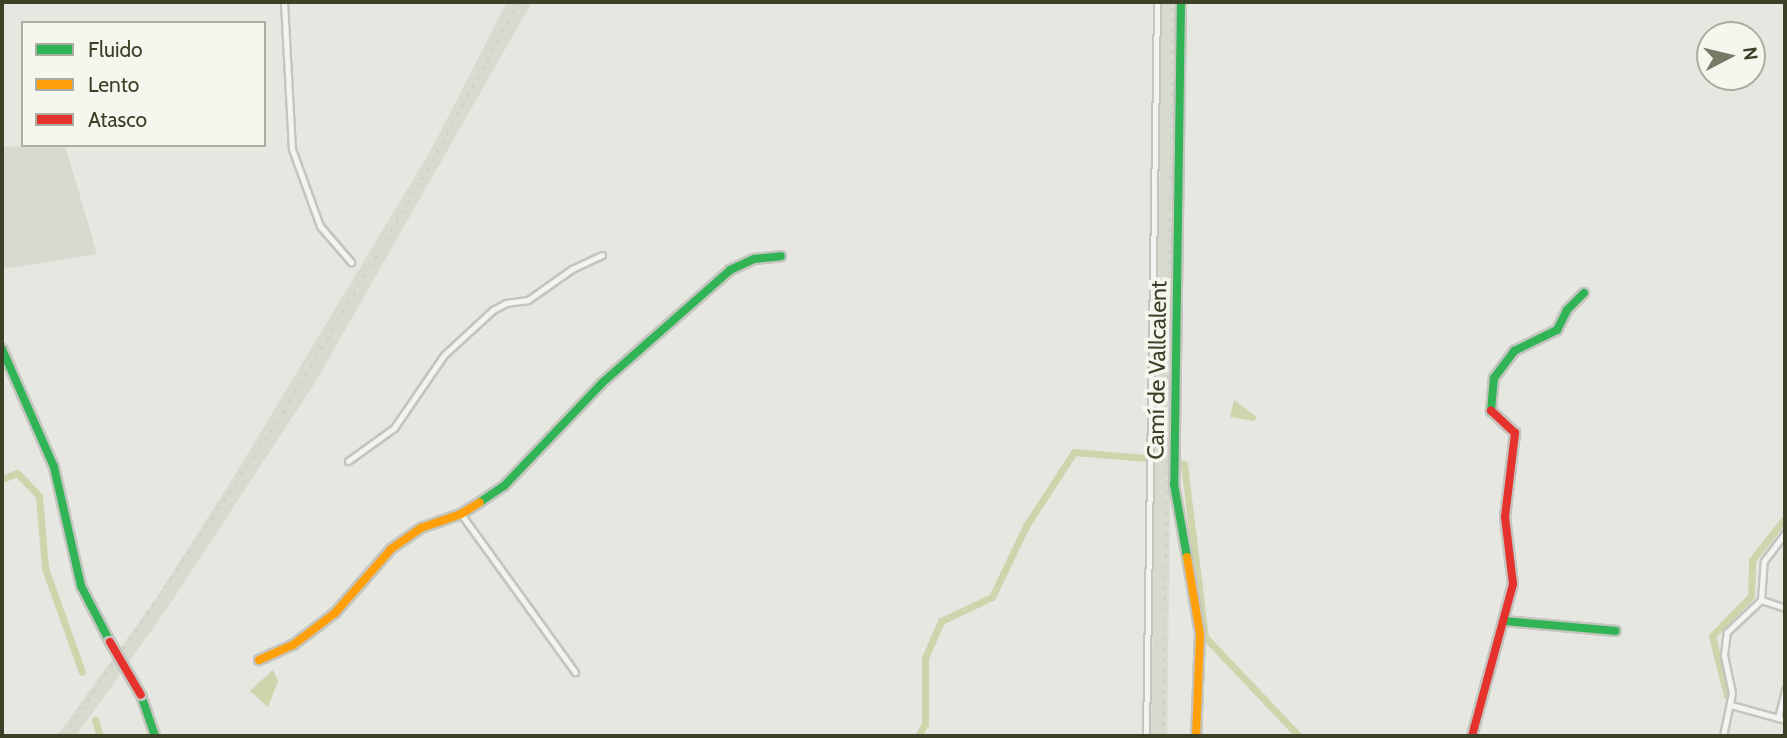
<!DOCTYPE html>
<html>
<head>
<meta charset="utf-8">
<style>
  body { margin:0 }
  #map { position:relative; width:1787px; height:738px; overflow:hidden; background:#e6e7e1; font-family:Cabin,sans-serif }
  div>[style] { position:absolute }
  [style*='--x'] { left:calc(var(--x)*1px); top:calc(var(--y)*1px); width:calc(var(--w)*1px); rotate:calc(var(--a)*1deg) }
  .built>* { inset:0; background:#d7dacf }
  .water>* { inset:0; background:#cfd4ad }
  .canal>* { height:7px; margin:-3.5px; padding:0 3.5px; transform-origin:3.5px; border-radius:3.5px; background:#cfd4ad }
  .roads { filter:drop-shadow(2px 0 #c4c5bf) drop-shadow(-2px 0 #c4c5bf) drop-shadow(0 2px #c4c5bf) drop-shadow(0 -2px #c4c5bf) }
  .street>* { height:5px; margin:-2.5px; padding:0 2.5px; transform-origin:2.5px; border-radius:2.5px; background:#f3f3f1 }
  .fast>* { height:8px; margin:-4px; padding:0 4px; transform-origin:4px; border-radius:4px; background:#30b455 }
  .slow>* { height:8px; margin:-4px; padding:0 4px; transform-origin:4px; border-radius:4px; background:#ff9f0a }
  .jam>* { height:8px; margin:-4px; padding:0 4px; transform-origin:4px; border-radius:4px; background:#e5322d }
  .rail>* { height:2px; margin-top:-1px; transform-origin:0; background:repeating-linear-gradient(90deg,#cdceca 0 3.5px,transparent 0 10.5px) }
  .bridges { filter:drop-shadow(2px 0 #c4c5bf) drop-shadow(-2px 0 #c4c5bf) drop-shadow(0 2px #c4c5bf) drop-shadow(0 -2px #c4c5bf) }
  .jam-bridge>* { height:8px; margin:-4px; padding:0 4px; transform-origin:4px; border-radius:4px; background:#e5322d }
  span { translate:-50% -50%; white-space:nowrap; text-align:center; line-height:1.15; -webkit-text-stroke:7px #f5f7ee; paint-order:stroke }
  .street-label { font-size:23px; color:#3a4127 }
  .frame { position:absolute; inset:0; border:4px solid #3a4127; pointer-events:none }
  .legend { position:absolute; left:21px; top:21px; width:245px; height:126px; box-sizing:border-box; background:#f5f7ee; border:2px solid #aaae9e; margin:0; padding:9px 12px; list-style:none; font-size:21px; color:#3a4127 }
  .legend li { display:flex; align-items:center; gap:14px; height:35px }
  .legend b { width:35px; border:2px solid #aaae9e }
  .north { position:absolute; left:1696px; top:21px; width:70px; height:70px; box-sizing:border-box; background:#f5f7ee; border:2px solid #aaae9e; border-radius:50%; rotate:83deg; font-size:19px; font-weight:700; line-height:28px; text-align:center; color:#3a4127 }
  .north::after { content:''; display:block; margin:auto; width:24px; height:32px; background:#767b68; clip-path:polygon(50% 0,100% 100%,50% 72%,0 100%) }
</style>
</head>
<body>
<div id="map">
  <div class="built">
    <div style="clip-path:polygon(507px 2px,532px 2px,316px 381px,168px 607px,76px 736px,57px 736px,155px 600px,230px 483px,431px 150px)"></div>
    <div style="clip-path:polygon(1162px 2px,1176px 2px,1169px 587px,1167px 736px,1151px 736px)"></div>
    <div style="clip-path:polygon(65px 145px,97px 254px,2px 269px,2px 147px)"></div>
  </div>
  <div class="water">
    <div style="clip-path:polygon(1234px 400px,1257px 417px,1254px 421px,1230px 417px)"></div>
    <div style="clip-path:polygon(273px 670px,278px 681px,268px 707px,250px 691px)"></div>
  </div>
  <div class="canal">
    <div style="--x:1170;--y:462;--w:14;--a:8"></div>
    <div style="--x:1184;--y:464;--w:174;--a:83.1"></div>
    <div style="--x:1205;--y:637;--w:137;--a:46.5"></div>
    <div style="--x:2;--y:479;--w:16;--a:-22"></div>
    <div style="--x:17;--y:473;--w:32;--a:46"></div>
    <div style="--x:39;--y:496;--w:72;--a:85.2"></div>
    <div style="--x:45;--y:568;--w:110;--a:70.4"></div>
    <div style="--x:1727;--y:696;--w:62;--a:-104"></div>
    <div style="--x:1712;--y:636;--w:56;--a:-45.7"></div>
    <div style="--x:1751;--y:596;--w:36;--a:-88"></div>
    <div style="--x:1752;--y:560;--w:53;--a:-51.8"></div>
    <div style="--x:95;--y:720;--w:17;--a:73"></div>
    <div style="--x:918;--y:736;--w:14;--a:-60"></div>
    <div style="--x:925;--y:724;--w:66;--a:-90"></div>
    <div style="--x:925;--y:658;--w:40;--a:-66.6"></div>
    <div style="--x:941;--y:621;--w:56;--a:-25.2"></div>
    <div style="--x:992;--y:597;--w:79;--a:-64.4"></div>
    <div style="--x:1026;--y:526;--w:88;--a:-57"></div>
    <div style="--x:1074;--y:452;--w:72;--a:4.8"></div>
  </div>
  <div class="roads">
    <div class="street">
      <div style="--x:284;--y:2;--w:147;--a:86.9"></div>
      <div style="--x:292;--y:149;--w:82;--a:70"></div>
      <div style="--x:320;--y:226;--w:48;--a:49.3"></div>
      <div style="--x:348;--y:461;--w:57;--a:-35.7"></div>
      <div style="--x:394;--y:428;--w:88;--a:-55.6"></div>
      <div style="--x:444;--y:355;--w:67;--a:-42.6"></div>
      <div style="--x:493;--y:310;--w:15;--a:-28"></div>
      <div style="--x:506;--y:303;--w:22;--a:-8"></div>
      <div style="--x:528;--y:300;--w:54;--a:-35.2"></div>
      <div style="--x:572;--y:269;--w:33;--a:-25"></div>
      <div style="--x:461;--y:514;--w:195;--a:54.2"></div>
      <div style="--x:1761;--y:600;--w:25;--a:18"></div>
      <div style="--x:1731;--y:705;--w:56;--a:15.5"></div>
      <div style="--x:1778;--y:718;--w:29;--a:-76"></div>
      <div style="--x:1146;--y:736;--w:734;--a:-89.14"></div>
      <div style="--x:1723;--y:736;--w:44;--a:-78.2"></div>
      <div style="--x:1732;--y:693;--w:39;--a:-102"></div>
      <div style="--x:1724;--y:655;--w:23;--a:-83"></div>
      <div style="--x:1727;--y:632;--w:47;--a:-43.3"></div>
      <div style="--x:1761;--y:600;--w:39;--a:-86"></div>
      <div style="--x:1764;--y:561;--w:35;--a:-53"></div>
    </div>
    <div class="fast">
      <div style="--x:1181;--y:2;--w:482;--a:90.8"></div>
      <div style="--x:1174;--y:484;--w:74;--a:79.9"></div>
      <div style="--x:2;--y:349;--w:129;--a:66.2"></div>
      <div style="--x:54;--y:467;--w:122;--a:77.2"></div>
      <div style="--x:81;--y:586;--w:63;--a:62.6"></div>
      <div style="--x:1491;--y:411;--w:33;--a:-85"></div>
      <div style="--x:1494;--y:378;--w:34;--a:-53"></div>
      <div style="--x:1514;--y:351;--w:48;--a:-26"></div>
      <div style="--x:1557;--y:330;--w:22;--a:-63"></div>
      <div style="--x:1567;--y:310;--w:24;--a:-45"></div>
      <div style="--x:480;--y:502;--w:29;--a:-34"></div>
      <div style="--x:504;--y:486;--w:142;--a:-46.4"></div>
      <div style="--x:602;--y:383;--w:171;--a:-41.4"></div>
      <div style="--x:730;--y:270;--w:26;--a:-25"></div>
      <div style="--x:754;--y:259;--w:27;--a:-6"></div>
      <div style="--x:1505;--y:621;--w:111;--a:5.1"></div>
      <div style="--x:141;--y:695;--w:43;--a:71.1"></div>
    </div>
    <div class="slow">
      <div style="--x:1187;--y:557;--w:78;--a:80.4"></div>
      <div style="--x:1200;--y:634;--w:102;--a:92.2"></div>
      <div style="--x:259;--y:660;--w:37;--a:-24"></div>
      <div style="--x:293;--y:645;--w:53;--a:-37.3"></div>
      <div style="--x:335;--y:613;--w:85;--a:-48.8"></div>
      <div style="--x:391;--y:549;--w:37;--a:-35"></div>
      <div style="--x:421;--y:528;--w:42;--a:-19.3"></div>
      <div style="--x:461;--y:514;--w:22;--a:-32"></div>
    </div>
    <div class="jam">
      <div style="--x:1472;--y:736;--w:157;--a:-74.9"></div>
      <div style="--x:1513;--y:584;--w:67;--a:-96.8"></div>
      <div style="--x:1505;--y:517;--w:85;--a:-83.2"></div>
      <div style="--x:1515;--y:433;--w:33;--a:-137"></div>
    </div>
  </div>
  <div class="rail">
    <div style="--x:64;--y:736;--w:392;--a:-55.8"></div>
    <div style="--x:284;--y:412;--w:270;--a:-59.3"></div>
    <div style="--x:422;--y:180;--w:203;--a:-61.4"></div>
    <div style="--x:1163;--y:736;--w:734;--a:-89.22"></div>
  </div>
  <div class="bridges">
    <div class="jam-bridge">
      <div style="--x:110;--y:642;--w:61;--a:59.7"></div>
    </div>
  </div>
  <div class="street-label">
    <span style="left:1157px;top:370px;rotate:-89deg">Camí de Vallcalent</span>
  </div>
  <div class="frame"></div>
  <ul class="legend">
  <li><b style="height:9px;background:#30b455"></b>Fluido</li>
  <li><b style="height:9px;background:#ff9f0a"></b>Lento</li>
  <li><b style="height:9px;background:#e5322d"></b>Atasco</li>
  </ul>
  <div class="north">N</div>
</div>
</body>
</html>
